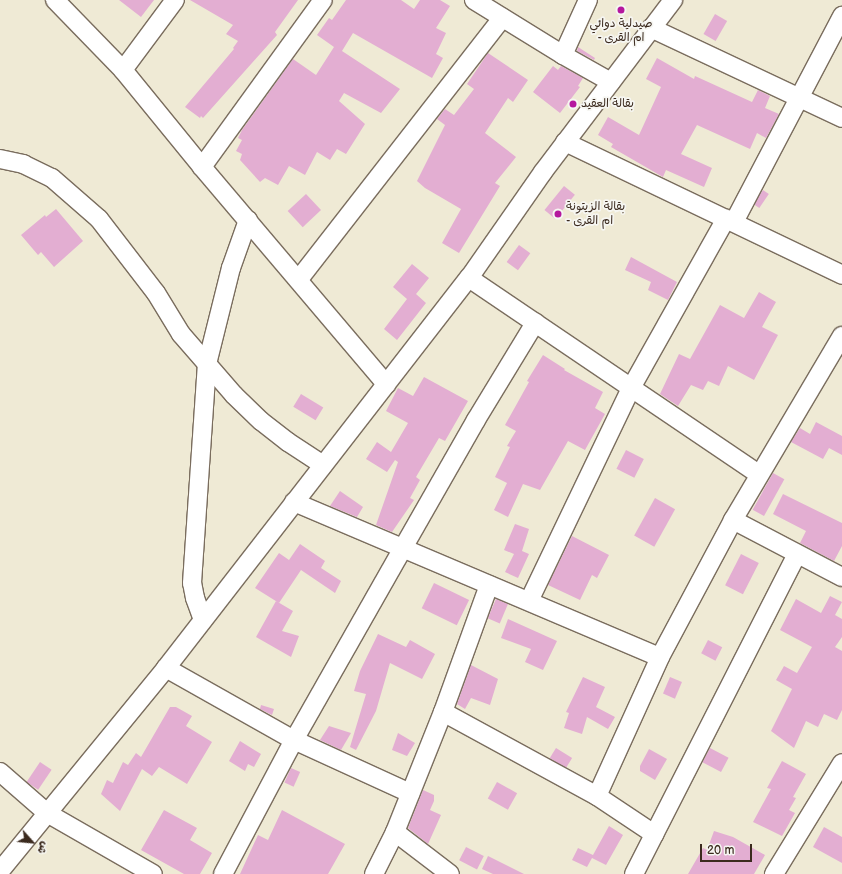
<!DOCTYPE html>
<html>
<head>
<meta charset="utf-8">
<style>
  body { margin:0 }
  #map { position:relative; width:842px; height:874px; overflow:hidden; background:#efead5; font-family:"Balsamiq Sans","Playpen Sans Arabic",sans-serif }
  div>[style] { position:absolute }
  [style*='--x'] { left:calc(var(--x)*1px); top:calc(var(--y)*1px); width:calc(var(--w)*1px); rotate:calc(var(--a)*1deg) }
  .building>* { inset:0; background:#e3aed2; transform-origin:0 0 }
  .roads { filter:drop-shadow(1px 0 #7a6d5e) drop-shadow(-1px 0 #7a6d5e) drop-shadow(0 1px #7a6d5e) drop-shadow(0 -1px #7a6d5e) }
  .minor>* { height:18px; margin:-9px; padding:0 9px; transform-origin:9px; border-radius:9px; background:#fff }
  .dots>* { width:11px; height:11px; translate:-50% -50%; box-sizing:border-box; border:2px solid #f6f6f2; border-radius:50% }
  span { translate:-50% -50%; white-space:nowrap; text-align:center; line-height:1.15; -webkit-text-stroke:3.5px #f6f6f2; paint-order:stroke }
  .poi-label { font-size:12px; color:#3b2a1e }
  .left { translate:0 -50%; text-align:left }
  .north { position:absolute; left:12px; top:822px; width:40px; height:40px; -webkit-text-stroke:3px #f6f6f2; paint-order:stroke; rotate:117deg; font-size:11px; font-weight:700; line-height:16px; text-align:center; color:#3b2a1e }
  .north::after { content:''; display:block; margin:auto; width:14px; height:18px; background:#3b2a1e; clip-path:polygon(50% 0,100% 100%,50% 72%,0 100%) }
  .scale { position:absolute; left:700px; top:844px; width:52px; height:18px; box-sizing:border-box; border:2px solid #3b2a1e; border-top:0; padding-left:5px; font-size:12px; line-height:14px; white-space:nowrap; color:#3b2a1e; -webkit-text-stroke:3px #f6f6f2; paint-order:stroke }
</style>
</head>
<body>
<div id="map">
  <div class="building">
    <div style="clip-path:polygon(119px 0,154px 0,141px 17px)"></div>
    <div style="clip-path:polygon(190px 0,298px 0,275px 32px,277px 35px,203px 118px,201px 116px,200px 118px,185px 107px,234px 49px,233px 48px,238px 41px,226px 34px,233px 25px)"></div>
    <div style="clip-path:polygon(346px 0,401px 0,414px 9px,420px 0,440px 0,450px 6px,436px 28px,446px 33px,436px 54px,443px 58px,432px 78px,353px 33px,342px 51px,400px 89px,381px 113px,344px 93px,339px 101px,365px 124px,346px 154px,337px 149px,330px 160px,317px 152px,305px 175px,289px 166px,278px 185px,265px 178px,260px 182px,240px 160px,242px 154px,236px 151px,242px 140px,238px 138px,242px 130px,293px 59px,316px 75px,334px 47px,317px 35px,329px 18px,332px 20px)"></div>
    <div style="left:715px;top:14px;width:14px;height:23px;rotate:30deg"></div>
    <div style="clip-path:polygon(578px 47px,595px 58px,594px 60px,577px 51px)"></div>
    <div style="clip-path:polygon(488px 53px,528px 80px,513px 102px,508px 98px,485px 133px,516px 157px,495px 183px,500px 186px,459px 253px,442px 243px,461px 209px,425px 188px,417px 181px,445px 125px,437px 119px,445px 109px,454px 115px,474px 89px,467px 84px)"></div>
    <div style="clip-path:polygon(657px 58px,694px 79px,695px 76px,752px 102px,758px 90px,770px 96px,765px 108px,779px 114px,766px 138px,757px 133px,750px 149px,697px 125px,681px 154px,712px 168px,704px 187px,666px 170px,663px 177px,611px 147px,613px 144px,598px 135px,608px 117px,639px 135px,661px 87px,646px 79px)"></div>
    <div style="clip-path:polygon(553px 66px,558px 70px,561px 66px,583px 78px,578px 86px,580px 87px,560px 113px,533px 92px)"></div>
    <div style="left:564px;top:186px;width:14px;height:31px;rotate:39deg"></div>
    <div style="left:763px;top:190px;width:7px;height:17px;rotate:34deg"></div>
    <div style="left:306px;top:194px;width:22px;height:25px;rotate:47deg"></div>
    <div style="clip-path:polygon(56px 209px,83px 241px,54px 267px,41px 252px,38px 255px,21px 235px,45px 215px,46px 217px)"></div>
    <div style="left:519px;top:245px;width:14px;height:21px;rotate:36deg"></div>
    <div style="clip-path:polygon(631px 257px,677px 282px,668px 300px,648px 290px,651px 282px,625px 270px)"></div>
    <div style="clip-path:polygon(412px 264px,429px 278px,416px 294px,426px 303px,397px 340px,384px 329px,407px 299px,393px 287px)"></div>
    <div style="clip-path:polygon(759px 292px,776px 302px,762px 327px,778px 335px,754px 380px,728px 366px,719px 386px,708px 381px,703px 390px,691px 385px,678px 406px,660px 394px,679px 354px,690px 359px,720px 305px,744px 318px)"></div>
    <div style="clip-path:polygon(543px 355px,565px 369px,564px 370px,603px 392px,595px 408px,605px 414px,585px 450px,568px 441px,540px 490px,523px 484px,508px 517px,494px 510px,507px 483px,495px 477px,510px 447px,507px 446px,516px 431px,505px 425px,529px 382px,527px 381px)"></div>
    <div style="clip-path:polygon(424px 377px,468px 401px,445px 441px,439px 438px,416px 477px,420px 480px,410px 498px,414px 500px,392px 532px,376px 525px,398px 462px,395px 460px,387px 472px,366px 459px,377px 442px,391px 452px,408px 423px,386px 411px,398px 388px,413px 396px)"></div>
    <div style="left:301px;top:394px;width:26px;height:15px;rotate:31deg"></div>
    <div style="clip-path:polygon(816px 422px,842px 436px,842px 455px,829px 448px,823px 459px,791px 442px,800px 428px,810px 434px)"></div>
    <div style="left:626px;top:450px;width:20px;height:21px;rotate:27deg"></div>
    <div style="left:773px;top:473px;width:13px;height:42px;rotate:29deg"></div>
    <div style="clip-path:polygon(340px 491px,363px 507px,357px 517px,330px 506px)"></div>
    <div style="clip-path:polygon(783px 494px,842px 523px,842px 546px,834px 561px,800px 543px,806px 531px,773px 514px)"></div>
    <div style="left:655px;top:498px;width:23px;height:43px;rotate:29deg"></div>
    <div style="clip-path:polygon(515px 524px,529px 529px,522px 551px,529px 554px,518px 578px,505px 572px,514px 554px,504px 550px)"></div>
    <div style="clip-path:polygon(572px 536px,609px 555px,597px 578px,592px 575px,580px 600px,548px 585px)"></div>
    <div style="clip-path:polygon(300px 544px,325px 561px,321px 568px,341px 581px,335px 593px,301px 570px,279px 603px,255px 588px,279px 553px,289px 560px)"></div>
    <div style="left:741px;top:554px;width:20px;height:35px;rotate:27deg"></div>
    <div style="left:434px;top:583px;width:39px;height:28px;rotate:26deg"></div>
    <div style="clip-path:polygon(830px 596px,842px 602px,835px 615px,842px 619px,842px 637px,835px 647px,842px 651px,842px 710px,837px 720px,824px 714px,818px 727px,806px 721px,794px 748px,771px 731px,792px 689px,776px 680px,784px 666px,797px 673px,812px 647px,780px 630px,796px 599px,821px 613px)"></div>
    <div style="left:496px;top:599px;width:13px;height:21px;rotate:23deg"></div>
    <div style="clip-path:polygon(276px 601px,293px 611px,282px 631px,299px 636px,291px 657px,256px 637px)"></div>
    <div style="clip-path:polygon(508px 619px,557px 641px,543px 670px,525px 662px,531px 649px,501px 638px)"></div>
    <div style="clip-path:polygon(378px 634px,406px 647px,410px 640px,435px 654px,422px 679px,390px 663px,376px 711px,356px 750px,350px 747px,366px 694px,354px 691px,360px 671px)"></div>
    <div style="left:708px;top:640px;width:16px;height:15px;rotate:27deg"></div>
    <div style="clip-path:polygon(471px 665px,498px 679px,490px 705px,471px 698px,465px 709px,457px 704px)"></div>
    <div style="clip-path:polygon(583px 677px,605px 687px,596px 707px,615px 717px,608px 729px,587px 717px,582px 734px,564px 728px,569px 713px,566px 712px)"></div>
    <div style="left:670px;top:677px;width:13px;height:18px;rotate:23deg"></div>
    <div style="clip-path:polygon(261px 705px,274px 709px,272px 715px,260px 709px)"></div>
    <div style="clip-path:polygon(170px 707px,176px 707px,192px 716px,186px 726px,212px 742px,187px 784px,159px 767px,152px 776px,142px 769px,120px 811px,101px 794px,107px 780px,113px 783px,123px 762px,128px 765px,136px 753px,141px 757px)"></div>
    <div style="clip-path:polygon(329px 726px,351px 733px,341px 750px,320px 740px)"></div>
    <div style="clip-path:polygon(398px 733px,415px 743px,407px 756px,392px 750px)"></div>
    <div style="clip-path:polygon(240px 741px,261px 754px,254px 767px,248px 764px,245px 771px,229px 761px)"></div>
    <div style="left:556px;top:748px;width:19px;height:12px;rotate:32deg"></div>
    <div style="left:710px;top:748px;width:21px;height:16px;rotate:28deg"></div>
    <div style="clip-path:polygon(649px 749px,667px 759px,655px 780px,640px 771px,640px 766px)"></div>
    <div style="clip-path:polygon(782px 761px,806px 774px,793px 797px,796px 798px,789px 810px,795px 813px,782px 836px,753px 822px,771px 789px,767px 788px)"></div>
    <div style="left:40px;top:762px;width:14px;height:24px;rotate:34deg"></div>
    <div style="left:291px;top:768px;width:10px;height:16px;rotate:24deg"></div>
    <div style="left:497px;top:782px;width:23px;height:19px;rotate:29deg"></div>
    <div style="clip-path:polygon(423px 790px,434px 795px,434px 801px,430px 810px,441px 815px,428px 844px,408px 828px)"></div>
    <div style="clip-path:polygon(164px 810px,197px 828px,190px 840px,212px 853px,200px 874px,184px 874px,141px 850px)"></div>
    <div style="clip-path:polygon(282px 810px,345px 844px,328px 874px,240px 874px,258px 835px,268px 840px)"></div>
    <div style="clip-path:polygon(609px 826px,623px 835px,606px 865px,592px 858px,587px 867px,572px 860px,578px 848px,593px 855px)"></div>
    <div style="clip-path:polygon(824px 827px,842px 837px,842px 863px,813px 847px)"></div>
    <div style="clip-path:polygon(714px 831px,733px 837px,765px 855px,754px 874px,688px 874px,703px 848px,707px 850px)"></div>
    <div style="left:466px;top:847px;width:20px;height:15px;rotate:27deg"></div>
    <div style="clip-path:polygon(488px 856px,524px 874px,493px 874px,482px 869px)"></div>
  </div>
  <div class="roads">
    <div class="minor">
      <div style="--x:55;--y:0;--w:98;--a:45.8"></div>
      <div style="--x:123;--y:70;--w:125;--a:50.8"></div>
      <div style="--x:202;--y:167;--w:285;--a:49.7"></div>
      <div style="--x:474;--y:0;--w:105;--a:31.7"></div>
      <div style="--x:563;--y:55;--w:55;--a:29.4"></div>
      <div style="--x:651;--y:28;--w:211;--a:25.2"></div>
      <div style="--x:563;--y:55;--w:60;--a:-65.6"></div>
      <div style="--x:123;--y:70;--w:87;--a:-53.4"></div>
      <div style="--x:565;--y:142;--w:307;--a:25.6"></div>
      <div style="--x:0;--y:159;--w:24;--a:12"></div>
      <div style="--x:23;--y:164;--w:32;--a:26"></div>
      <div style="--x:52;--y:178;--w:62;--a:41.1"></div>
      <div style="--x:99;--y:219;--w:93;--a:52.4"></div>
      <div style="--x:156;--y:293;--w:48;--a:58.6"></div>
      <div style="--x:181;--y:334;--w:81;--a:49"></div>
      <div style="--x:234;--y:395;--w:37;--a:44"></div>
      <div style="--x:261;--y:421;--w:34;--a:38"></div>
      <div style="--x:288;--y:442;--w:42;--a:33.3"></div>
      <div style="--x:202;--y:167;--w:206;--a:-54.1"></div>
      <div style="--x:734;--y:222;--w:233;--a:-62.3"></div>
      <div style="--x:469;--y:278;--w:350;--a:34.1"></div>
      <div style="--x:299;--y:279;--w:331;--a:-52.1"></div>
      <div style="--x:294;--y:502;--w:397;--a:23"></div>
      <div style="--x:733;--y:520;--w:123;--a:27.6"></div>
      <div style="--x:529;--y:601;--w:236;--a:-64.4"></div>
      <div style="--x:631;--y:388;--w:194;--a:-60.7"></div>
      <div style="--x:203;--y:620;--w:23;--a:-110"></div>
      <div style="--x:195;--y:598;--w:15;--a:-101"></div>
      <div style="--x:192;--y:583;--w:220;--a:-86.1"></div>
      <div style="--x:207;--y:364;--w:99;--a:-76"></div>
      <div style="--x:231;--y:268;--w:51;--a:-70.5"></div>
      <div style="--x:166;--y:668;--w:147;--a:29.4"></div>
      <div style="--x:294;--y:740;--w:128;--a:24.6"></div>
      <div style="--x:443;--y:712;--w:175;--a:28.6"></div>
      <div style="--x:597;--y:796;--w:69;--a:33.7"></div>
      <div style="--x:0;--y:772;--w:62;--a:41.1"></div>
      <div style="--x:47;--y:813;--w:122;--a:29.9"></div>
      <div style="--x:597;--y:796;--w:153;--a:-65.6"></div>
      <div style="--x:660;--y:657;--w:155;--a:-61.9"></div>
      <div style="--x:733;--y:520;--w:214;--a:-59.4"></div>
      <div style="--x:395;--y:832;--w:69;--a:37.4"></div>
      <div style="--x:0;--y:871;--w:262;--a:-50.7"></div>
      <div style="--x:166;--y:668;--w:494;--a:-52.2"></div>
      <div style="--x:469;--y:278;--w:129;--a:-55.1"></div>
      <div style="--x:543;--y:172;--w:216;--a:-52.9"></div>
      <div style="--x:223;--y:874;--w:152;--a:-62.1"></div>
      <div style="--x:294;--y:740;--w:221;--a:-60.4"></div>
      <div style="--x:403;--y:548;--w:147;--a:-60.3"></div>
      <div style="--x:476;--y:420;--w:114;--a:-58.7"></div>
      <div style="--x:374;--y:874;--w:47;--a:-63.4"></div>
      <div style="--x:395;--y:832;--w:129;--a:-68.2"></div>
      <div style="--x:443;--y:712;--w:135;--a:-70.1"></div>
      <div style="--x:634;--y:874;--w:359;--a:-63"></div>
      <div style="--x:774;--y:874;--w:130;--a:-58.5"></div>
    </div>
  </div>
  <div class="dots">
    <div style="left:621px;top:10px;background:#b5179e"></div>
    <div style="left:573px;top:104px;background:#b5179e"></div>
    <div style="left:558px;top:214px;background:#b5179e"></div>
  </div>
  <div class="poi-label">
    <span style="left:621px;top:31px">صيدلية دوائي<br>- ام القرى</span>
    <span class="left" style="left:581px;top:104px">بقالة العقيد</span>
    <span class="left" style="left:566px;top:214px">بقالة الزيتونة<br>- ام القرى</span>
  </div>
  <div class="north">ش</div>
  <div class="scale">20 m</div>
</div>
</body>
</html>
